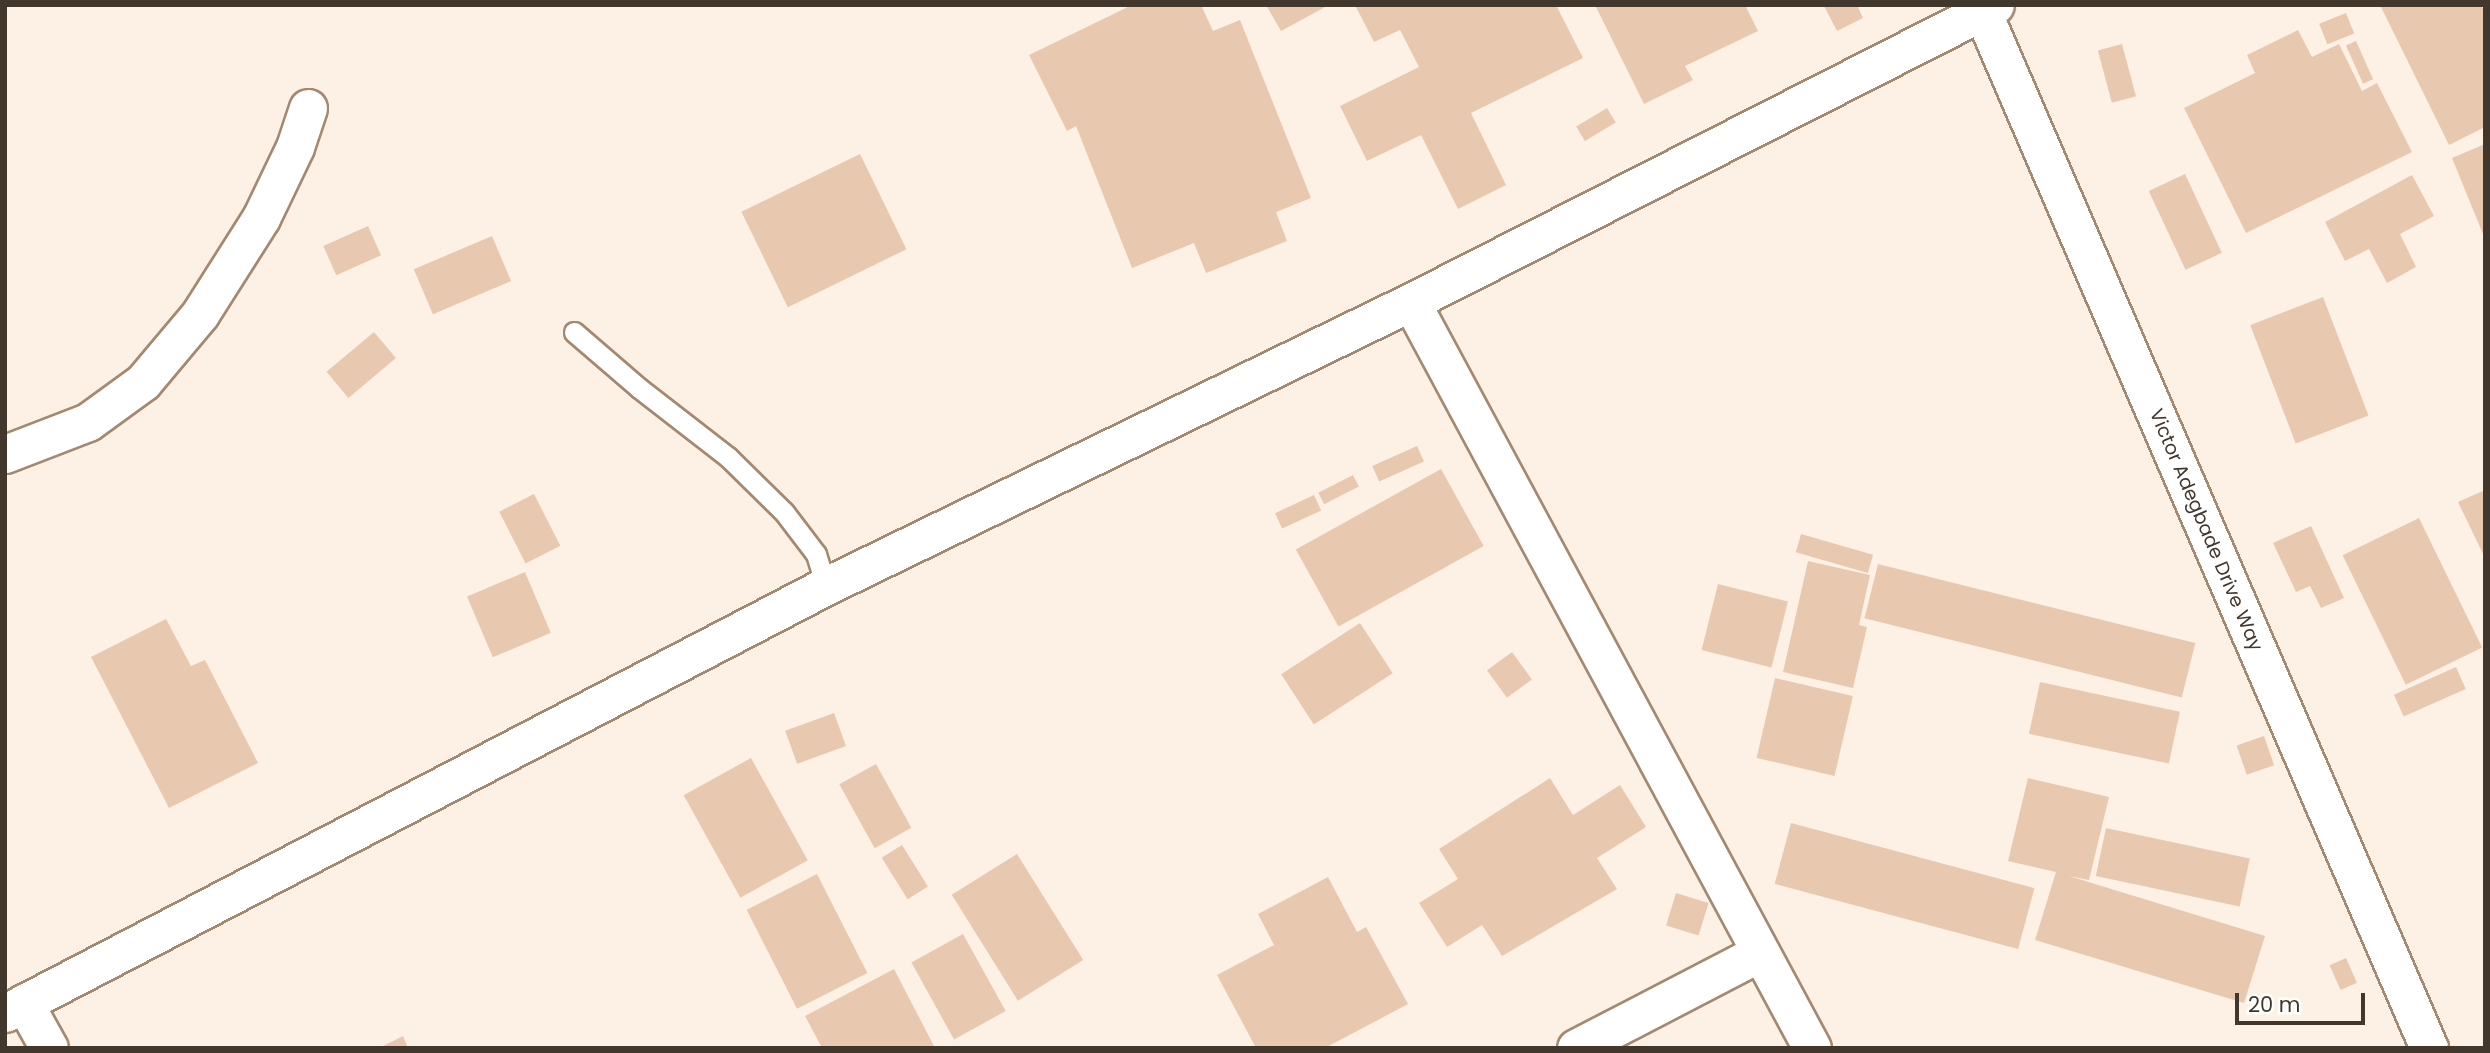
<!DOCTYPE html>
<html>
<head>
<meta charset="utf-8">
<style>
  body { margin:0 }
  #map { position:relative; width:2490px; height:1053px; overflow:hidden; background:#fdf1e6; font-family:Poppins,sans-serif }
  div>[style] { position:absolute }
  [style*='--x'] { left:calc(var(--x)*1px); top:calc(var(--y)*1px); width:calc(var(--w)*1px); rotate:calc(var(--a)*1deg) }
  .building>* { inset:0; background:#e8c9b0; transform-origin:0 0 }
  .roads { filter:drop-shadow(2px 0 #a48970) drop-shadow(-2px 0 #a48970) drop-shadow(0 2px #a48970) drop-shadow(0 -2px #a48970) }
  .lane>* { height:19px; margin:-9.5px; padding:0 9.5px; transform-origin:9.5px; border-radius:9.5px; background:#fff }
  .street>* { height:37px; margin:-18.5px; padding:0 18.5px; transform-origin:18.5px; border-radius:18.5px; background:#fff }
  span { translate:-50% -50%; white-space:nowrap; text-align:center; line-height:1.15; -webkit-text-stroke:5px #fff; paint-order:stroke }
  .street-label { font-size:19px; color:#42372c }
  .frame { position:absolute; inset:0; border:7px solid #42372c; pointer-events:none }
  .scale { position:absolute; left:2235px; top:993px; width:130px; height:32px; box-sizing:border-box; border:4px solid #42372c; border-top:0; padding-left:9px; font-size:21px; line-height:24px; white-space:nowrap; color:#42372c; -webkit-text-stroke:5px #fff; paint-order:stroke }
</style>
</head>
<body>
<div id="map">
  <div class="building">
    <div style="clip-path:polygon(1132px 5px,1201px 5px,1213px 31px,1240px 20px,1311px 198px,1276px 212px,1287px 241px,1206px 273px,1194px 243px,1132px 268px,1076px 126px,1067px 131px,1029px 55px)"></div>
    <div style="clip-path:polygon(1266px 5px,1329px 5px,1281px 31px)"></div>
    <div style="clip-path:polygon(1355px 5px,1556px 5px,1583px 58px,1471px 113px,1506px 185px,1458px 209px,1421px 135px,1367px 161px,1340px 106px,1419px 67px,1400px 30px,1374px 42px)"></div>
    <div style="clip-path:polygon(1595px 5px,1745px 5px,1758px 31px,1685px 66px,1693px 80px,1644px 104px)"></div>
    <div style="clip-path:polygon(1857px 5px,1863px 18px,1837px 31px,1824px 6px)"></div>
    <div style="clip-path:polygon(2380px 5px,2481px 5px,2485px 13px,2485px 127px,2449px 145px)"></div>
    <div style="left:2346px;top:13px;width:22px;height:29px;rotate:68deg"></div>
    <div style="clip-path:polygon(2298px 30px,2312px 57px,2339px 44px,2362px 91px,2377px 83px,2412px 152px,2246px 233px,2184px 108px,2255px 73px,2247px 55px)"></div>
    <div style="left:2356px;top:41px;width:42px;height:11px;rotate:66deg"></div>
    <div style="left:2122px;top:44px;width:54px;height:25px;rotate:75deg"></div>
    <div style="left:1607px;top:108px;width:17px;height:36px;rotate:59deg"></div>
    <div style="clip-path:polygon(2485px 144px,2485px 239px,2452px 158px)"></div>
    <div style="left:860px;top:154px;width:106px;height:132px;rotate:64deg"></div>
    <div style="left:2185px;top:174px;width:87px;height:40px;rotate:65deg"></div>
    <div style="clip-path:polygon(2412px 175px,2434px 216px,2400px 234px,2416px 267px,2387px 283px,2369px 249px,2345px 261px,2325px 222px)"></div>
    <div style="left:368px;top:226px;width:32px;height:49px;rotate:66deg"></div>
    <div style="left:492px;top:236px;width:49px;height:85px;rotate:67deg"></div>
    <div style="left:2323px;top:297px;width:127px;height:78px;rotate:69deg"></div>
    <div style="left:374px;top:332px;width:34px;height:62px;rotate:50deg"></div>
    <div style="left:1417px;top:446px;width:17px;height:49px;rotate:66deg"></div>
    <div style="left:1441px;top:469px;width:88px;height:166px;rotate:61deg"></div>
    <div style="left:1353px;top:475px;width:13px;height:39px;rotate:63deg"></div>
    <div style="clip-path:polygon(2485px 490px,2485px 558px,2458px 502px)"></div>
    <div style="left:534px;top:494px;width:58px;height:39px;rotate:63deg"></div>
    <div style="left:1314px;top:495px;width:17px;height:43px;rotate:65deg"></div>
    <div style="left:2419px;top:518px;width:144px;height:85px;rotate:64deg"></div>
    <div style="clip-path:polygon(2311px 526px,2344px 598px,2321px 608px,2310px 586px,2296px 592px,2273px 543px)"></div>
    <div style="left:1801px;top:534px;width:75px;height:19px;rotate:16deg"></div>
    <div style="clip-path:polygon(1808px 561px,1870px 575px,1859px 625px,1867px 627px,1853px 688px,1783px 672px)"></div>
    <div style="left:1878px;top:564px;width:327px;height:56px;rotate:14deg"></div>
    <div style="left:525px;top:572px;width:66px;height:63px;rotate:67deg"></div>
    <div style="left:1718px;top:584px;width:72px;height:68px;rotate:14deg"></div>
    <div style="clip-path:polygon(166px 619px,191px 666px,205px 660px,258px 763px,169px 808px,91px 657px)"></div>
    <div style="left:1360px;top:623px;width:60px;height:94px;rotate:57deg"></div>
    <div style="left:1512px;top:652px;width:34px;height:31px;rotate:54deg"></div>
    <div style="left:2456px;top:667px;width:24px;height:68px;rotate:66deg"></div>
    <div style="left:1775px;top:678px;width:80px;height:82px;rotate:13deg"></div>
    <div style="left:2040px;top:682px;width:143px;height:53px;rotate:12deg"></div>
    <div style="left:834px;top:713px;width:35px;height:52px;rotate:70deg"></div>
    <div style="left:2264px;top:736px;width:31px;height:29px;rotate:71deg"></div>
    <div style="left:751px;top:758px;width:117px;height:77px;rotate:61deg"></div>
    <div style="left:876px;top:764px;width:73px;height:42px;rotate:61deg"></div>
    <div style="clip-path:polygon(1550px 778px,1573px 815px,1620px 785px,1646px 827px,1597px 858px,1617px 889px,1502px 956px,1482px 925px,1447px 947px,1419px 903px,1458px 879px,1439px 849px)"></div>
    <div style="clip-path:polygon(2028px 778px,2109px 797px,2089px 880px,2069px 876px,2265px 936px,2244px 1003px,2035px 940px,2056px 872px,2008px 861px)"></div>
    <div style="left:1791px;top:823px;width:252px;height:63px;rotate:15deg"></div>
    <div style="left:2106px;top:828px;width:147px;height:49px;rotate:12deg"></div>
    <div style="left:902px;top:845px;width:49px;height:24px;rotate:58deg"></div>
    <div style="left:1017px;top:854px;width:125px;height:77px;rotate:58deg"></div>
    <div style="left:817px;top:874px;width:111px;height:79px;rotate:63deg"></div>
    <div style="clip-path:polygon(1328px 877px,1357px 932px,1366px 927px,1408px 1004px,1325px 1048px,1256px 1048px,1217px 975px,1274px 945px,1258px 914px)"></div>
    <div style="left:1676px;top:893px;width:34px;height:34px;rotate:17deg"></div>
    <div style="left:963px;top:934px;width:88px;height:59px;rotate:61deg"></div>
    <div style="left:2346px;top:958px;width:27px;height:18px;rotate:66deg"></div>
    <div style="clip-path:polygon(894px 969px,935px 1048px,822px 1048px,805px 1016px)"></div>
    <div style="clip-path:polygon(403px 1036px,408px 1048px,379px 1048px)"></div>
  </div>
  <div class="roads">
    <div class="lane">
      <div style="--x:574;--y:332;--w:86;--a:40.7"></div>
      <div style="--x:639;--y:388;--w:113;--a:37.8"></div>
      <div style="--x:728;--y:457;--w:78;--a:44.5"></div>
      <div style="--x:784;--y:512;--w:53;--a:52.7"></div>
      <div style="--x:816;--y:554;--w:34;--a:73"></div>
    </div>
    <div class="street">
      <div style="--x:1982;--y:11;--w:1129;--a:66.68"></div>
      <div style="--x:1411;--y:302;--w:847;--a:61.74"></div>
      <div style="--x:5;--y:454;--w:89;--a:-21.1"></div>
      <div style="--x:88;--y:422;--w:68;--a:-36"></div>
      <div style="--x:143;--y:382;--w:89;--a:-50"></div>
      <div style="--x:200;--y:314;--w:114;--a:-57.6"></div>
      <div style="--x:261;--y:218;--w:79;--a:-64.4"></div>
      <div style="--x:295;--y:147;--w:41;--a:-71.6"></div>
      <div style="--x:24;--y:1003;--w:51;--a:60.9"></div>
      <div style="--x:5;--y:1013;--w:925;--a:-27.48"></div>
      <div style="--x:826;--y:586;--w:650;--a:-25.9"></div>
      <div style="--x:1411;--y:302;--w:655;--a:-26.96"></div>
      <div style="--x:1576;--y:1048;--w:206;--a:-27.4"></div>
    </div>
  </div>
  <div class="street-label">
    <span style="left:2206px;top:530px;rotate:67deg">Victor Adegbade Drive Way</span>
  </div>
  <div class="frame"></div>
  <div class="scale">20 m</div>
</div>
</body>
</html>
